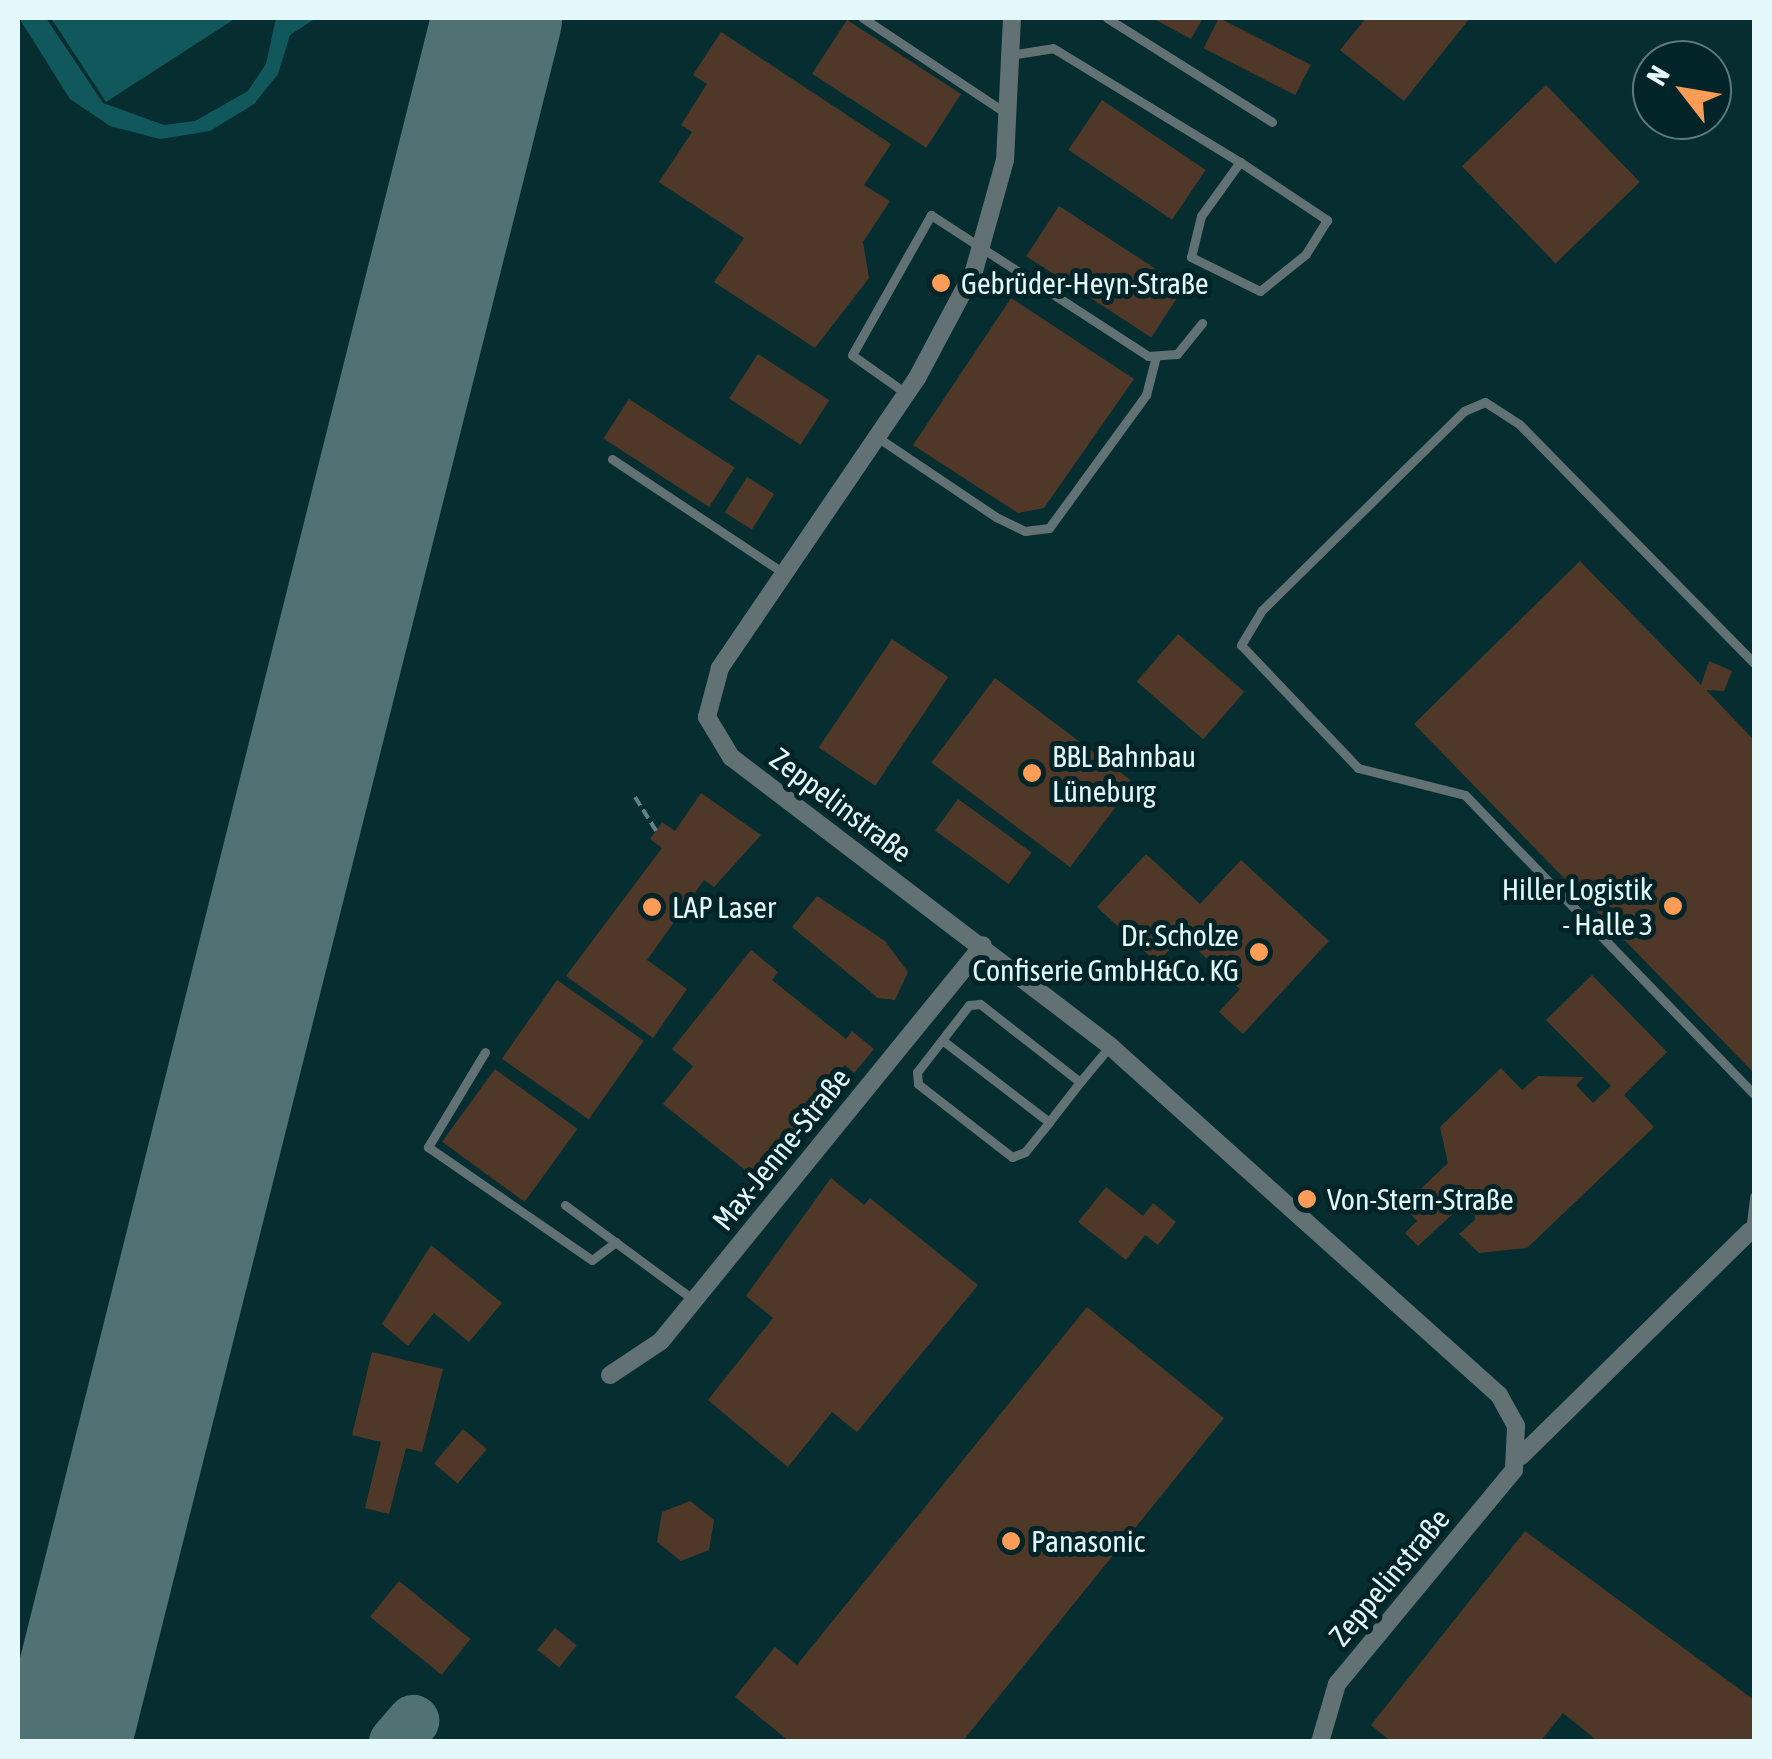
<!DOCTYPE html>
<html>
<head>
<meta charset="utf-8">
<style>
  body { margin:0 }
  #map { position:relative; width:1772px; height:1759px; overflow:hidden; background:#062e31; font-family:"Asap Condensed",sans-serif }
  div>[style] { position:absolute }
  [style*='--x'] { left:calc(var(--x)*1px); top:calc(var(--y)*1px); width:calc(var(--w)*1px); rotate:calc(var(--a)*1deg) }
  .green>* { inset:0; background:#11585d }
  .taxiway>* { height:52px; margin:-26px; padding:0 26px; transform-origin:26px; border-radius:26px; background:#517275 }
  .runway>* { height:130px; margin:-65px; padding:0 65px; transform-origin:65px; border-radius:65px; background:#517275 }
  .building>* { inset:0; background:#503828; transform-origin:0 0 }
  .path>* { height:4px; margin-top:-2px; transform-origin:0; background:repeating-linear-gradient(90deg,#618183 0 10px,transparent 0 15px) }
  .lane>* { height:9px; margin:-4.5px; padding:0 4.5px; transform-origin:4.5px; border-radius:4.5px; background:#627274 }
  .street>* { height:18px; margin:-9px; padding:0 9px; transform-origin:9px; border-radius:9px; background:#627274 }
  .dots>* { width:28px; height:28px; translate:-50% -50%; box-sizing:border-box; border:5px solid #002427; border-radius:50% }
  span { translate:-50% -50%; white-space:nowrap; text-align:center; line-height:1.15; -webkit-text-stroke:10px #002427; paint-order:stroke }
  .poi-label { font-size:30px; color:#e4f8fa }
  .left { translate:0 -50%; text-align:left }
  .right { translate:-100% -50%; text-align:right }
  .street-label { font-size:30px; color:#e4f8fa }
  .frame { position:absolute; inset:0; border:20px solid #e4f8fa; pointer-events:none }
  .north { position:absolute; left:1632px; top:40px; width:100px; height:100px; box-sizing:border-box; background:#002427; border:2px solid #5b797b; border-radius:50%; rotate:301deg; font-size:28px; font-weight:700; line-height:40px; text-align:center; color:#e4f8fa }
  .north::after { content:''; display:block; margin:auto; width:35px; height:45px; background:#fd9c56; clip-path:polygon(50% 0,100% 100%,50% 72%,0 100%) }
</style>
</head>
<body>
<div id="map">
  <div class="green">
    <div style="clip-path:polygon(19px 18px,46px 18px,103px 103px,164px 125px,195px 121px,248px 91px,266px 64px,276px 18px,313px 20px,290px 35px,278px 74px,254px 104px,210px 131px,160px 139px,110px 126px,70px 99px)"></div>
    <div style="clip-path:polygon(51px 18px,236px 18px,106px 102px)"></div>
  </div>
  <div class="taxiway">
    <div style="--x:395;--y:1742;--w:28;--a:-49"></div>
  </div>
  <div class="runway">
    <div style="--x:66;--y:1742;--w:1777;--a:-75.96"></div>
  </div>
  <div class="building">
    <div style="clip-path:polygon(1152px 18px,1203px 18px,1191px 39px)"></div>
    <div style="left:1219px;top:18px;width:103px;height:34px;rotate:27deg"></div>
    <div style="clip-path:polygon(1366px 18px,1470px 18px,1404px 101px,1340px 50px)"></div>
    <div style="left:847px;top:20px;width:136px;height:64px;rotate:33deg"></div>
    <div style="clip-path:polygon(721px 32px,891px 144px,864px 185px,890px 201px,863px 242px,869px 278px,815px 348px,714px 282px,744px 238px,659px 182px,692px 132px,681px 125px,707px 84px,693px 75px)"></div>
    <div style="left:1546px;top:85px;width:135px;height:117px;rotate:46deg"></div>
    <div style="left:1102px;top:100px;width:125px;height:60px;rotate:34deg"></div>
    <div style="left:1059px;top:206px;width:149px;height:60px;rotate:33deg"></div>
    <div style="clip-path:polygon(1011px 298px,1134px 379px,1044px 508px,1018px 513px,913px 445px)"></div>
    <div style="left:758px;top:354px;width:85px;height:53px;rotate:33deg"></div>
    <div style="left:629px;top:399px;width:126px;height:47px;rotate:33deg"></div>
    <div style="left:747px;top:477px;width:32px;height:42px;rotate:32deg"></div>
    <div style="clip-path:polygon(1580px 561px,1701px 685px,1709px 661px,1732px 671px,1724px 691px,1706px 690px,1754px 740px,1754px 1073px,1414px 724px)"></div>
    <div style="left:1178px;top:634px;width:88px;height:63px;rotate:41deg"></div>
    <div style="left:892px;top:639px;width:68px;height:131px;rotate:34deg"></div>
    <div style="left:995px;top:678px;width:174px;height:106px;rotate:37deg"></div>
    <div style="clip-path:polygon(701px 793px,761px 835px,714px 887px,704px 880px,647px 960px,687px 989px,653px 1038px,566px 976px,662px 848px,650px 839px,662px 822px,675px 831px)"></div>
    <div style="left:958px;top:799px;width:91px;height:39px;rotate:36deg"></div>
    <div style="clip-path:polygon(1146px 854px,1200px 904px,1241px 860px,1329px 941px,1243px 1034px,1219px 1012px,1240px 989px,1182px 936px,1157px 963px,1097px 907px)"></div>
    <div style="clip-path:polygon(817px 896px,885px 941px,908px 972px,895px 1000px,878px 998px,792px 927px)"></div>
    <div style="clip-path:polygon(751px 950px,778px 972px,772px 980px,846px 1039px,852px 1031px,874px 1049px,854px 1073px,845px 1065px,755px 1178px,663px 1104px,693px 1066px,672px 1049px)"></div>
    <div style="clip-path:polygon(1592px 975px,1667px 1052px,1624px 1095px,1654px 1127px,1527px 1248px,1479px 1253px,1459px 1234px,1475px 1220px,1473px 1195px,1418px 1246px,1405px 1233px,1417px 1221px,1403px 1206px,1448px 1163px,1440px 1127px,1501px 1068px,1522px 1090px,1538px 1076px,1584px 1077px,1576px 1085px,1593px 1103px,1611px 1086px,1546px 1020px)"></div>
    <div style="left:557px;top:980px;width:106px;height:96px;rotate:35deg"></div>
    <div style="left:495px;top:1069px;width:102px;height:90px;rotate:36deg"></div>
    <div style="clip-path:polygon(831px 1178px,864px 1205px,870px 1198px,978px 1285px,857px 1432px,832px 1412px,788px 1467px,708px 1400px,773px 1318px,746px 1296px)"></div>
    <div style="clip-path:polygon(1106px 1187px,1143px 1216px,1153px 1203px,1176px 1222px,1158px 1245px,1145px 1235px,1126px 1260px,1078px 1222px)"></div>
    <div style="clip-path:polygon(431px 1245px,502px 1303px,469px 1342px,434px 1313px,408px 1346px,382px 1324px)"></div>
    <div style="clip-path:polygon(1087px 1307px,1224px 1418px,962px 1742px,790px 1742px,735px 1697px,775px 1647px,797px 1665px)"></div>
    <div style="clip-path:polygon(372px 1352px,443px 1369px,422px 1452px,406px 1448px,389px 1514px,365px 1508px,381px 1442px,352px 1435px)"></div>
    <div style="left:463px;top:1429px;width:31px;height:45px;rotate:40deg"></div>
    <div style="clip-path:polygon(690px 1501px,714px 1520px,709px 1550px,681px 1561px,657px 1542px,662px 1512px)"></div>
    <div style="clip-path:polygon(1525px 1531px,1754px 1700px,1754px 1742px,1599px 1742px,1563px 1713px,1540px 1742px,1392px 1742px,1371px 1725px)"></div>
    <div style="left:399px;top:1581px;width:92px;height:46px;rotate:39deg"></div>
    <div style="left:555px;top:1628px;width:28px;height:28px;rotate:39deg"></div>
  </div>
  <div class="path">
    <div style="--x:635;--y:797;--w:40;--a:58"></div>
  </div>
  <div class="lane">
    <div style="--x:863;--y:18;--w:172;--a:33.6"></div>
    <div style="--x:1107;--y:18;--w:195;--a:32.2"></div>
    <div style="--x:1016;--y:54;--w:37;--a:-9"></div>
    <div style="--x:1053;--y:48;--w:219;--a:31.4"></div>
    <div style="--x:1240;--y:162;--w:105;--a:33.7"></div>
    <div style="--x:1327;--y:220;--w:40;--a:122"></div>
    <div style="--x:1306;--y:254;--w:59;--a:141.2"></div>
    <div style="--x:1260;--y:291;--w:77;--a:-153.8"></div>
    <div style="--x:1191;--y:257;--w:42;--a:-76.3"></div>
    <div style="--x:1201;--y:216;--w:67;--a:-54.2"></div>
    <div style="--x:907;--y:394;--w:67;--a:-144.7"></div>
    <div style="--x:852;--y:355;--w:161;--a:-60.6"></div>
    <div style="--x:931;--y:215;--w:259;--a:33"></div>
    <div style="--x:1148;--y:356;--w:29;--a:-4"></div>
    <div style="--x:1177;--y:354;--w:40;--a:-51"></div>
    <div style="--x:877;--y:437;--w:143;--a:33.9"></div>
    <div style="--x:996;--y:517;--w:32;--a:26"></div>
    <div style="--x:1025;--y:531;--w:24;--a:-7"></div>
    <div style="--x:1049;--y:528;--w:165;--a:-53.9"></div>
    <div style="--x:1146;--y:395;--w:40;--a:-75.6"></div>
    <div style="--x:612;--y:459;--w:208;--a:33.6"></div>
    <div style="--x:1754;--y:663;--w:335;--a:-134.5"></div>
    <div style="--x:1519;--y:424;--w:40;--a:-147.1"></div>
    <div style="--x:1485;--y:402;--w:23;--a:157"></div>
    <div style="--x:1464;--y:411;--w:284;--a:135.4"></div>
    <div style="--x:1262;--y:610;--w:41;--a:121"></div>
    <div style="--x:1241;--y:645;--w:170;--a:46.4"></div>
    <div style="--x:1358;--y:768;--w:110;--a:14.2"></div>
    <div style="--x:1465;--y:795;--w:416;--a:46"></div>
    <div style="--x:942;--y:1040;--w:135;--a:37.5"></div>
    <div style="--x:485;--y:1052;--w:111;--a:121"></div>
    <div style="--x:428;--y:1147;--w:199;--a:34.6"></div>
    <div style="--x:592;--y:1260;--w:30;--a:-37"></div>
    <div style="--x:1080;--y:1082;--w:127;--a:-142"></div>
    <div style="--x:980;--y:1004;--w:11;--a:175"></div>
    <div style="--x:969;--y:1005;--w:85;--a:127.8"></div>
    <div style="--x:917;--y:1072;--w:12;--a:85"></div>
    <div style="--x:918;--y:1084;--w:119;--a:37.8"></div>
    <div style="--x:1012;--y:1157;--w:14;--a:-21"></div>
    <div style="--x:1025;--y:1152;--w:38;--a:-51"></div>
    <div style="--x:1049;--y:1122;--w:51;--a:-52.2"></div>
    <div style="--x:1080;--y:1082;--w:47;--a:-50.2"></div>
    <div style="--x:565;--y:1205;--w:160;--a:36.4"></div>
    <div style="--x:1750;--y:1231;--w:35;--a:-83"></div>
  </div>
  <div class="street">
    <div style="--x:1012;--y:18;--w:142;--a:92.8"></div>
    <div style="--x:1005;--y:160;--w:115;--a:105.6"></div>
    <div style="--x:974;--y:271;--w:121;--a:118"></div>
    <div style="--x:917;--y:378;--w:351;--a:124.2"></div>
    <div style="--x:720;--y:668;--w:51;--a:104.9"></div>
    <div style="--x:707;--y:717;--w:47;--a:59"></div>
    <div style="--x:731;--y:757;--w:477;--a:37.3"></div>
    <div style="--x:1110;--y:1046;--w:523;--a:41.9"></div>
    <div style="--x:1499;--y:1395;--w:35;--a:61"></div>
    <div style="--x:1516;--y:1426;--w:44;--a:92.6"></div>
    <div style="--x:1514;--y:1470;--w:278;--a:129.6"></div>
    <div style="--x:1337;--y:1684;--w:60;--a:106.3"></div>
    <div style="--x:610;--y:1375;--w:61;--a:-33.7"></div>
    <div style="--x:661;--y:1341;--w:510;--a:-50.88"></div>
    <div style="--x:1521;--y:1456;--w:321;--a:-44.5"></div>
  </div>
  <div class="dots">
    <div style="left:941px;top:283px;background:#fd9c56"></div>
    <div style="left:1032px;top:773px;background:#fd9c56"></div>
    <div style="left:1673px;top:906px;background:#fd9c56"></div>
    <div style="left:652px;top:907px;background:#fd9c56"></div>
    <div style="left:1259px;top:952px;background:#fd9c56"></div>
    <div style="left:1307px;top:1199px;background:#fd9c56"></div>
    <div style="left:1011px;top:1541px;background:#fd9c56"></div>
  </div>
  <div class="poi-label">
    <span class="left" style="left:961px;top:283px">Gebrüder-Heyn-Straße</span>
    <span class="left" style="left:1052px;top:773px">BBL Bahnbau<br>Lüneburg</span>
    <span class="right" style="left:1653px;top:906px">Hiller Logistik<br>- Halle 3</span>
    <span class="left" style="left:672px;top:907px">LAP Laser</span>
    <span class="right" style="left:1239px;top:952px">Dr. Scholze<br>Confiserie GmbH&amp;Co. KG</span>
    <span class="left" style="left:1327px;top:1199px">Von-Stern-Straße</span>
    <span class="left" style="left:1031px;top:1541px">Panasonic</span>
  </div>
  <div class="street-label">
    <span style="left:841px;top:805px;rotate:37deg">Zeppelinstraße</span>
    <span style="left:781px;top:1149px;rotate:-51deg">Max-Jenne-Straße</span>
    <span style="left:1389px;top:1577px;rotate:-50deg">Zeppelinstraße</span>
  </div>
  <div class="frame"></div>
  <div class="north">N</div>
</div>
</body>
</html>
